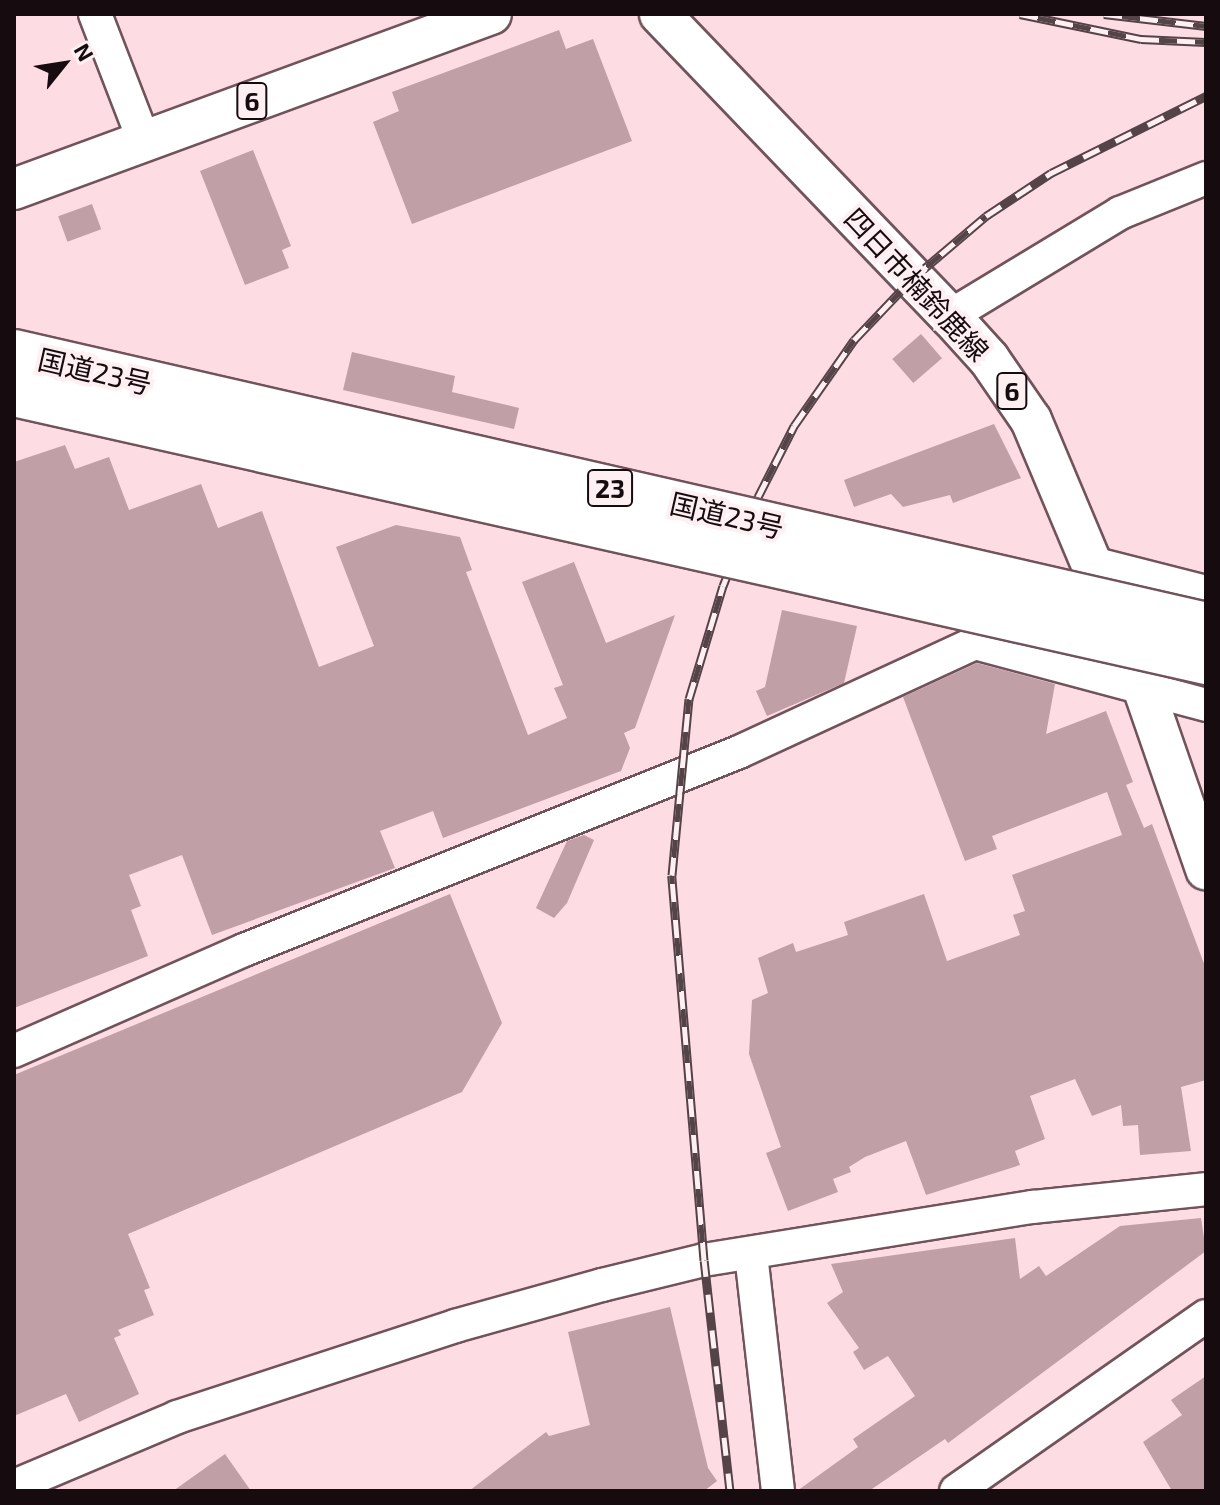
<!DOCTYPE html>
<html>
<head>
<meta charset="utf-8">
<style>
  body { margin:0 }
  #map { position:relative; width:1220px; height:1505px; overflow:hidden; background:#fedce3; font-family:"Exo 2","Noto Sans JP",sans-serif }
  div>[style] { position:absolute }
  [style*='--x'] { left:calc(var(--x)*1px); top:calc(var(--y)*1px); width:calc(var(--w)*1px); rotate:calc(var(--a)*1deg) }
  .building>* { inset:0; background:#c09fa7; transform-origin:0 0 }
  .roads { filter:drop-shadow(2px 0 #71545b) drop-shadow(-2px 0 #71545b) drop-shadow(0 2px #71545b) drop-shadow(0 -2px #71545b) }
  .minor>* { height:32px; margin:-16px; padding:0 16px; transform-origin:16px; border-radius:16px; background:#fff }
  .major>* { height:40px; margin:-20px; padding:0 20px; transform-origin:20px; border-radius:20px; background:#fff }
  .rail>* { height:9px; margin-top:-4.5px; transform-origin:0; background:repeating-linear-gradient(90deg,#fdeff2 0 18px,#544347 0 36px); box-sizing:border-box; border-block:2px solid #544347 }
  .bridges { filter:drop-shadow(2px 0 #71545b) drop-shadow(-2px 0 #71545b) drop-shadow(0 2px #71545b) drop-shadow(0 -2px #71545b) }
  .highway-bridge>* { height:44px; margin:-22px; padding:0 22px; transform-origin:22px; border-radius:22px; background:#fff }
  span { translate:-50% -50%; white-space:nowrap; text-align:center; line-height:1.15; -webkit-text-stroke:8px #fdeff2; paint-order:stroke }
  .shield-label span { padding:2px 6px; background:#fdeff2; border:2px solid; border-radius:6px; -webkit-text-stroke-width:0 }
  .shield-label { font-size:26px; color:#160b0e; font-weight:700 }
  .street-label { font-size:28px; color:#160b0e }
  .frame { position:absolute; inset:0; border:16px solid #160b0e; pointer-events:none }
  .north { position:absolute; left:24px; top:24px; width:80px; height:80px; -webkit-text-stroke:6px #fdeff2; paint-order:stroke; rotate:60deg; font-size:22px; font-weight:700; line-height:32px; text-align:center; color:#160b0e }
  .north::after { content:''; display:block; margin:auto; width:28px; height:36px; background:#160b0e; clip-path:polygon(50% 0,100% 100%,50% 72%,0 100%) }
</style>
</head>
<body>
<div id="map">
  <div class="building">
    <div style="clip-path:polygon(559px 30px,566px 49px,593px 39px,632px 141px,412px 224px,373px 122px,399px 111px,392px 92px)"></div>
    <div style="clip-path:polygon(253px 150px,291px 246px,282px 250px,289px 268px,245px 285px,200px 171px)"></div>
    <div style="left:92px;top:204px;width:27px;height:36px;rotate:70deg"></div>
    <div style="left:921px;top:334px;width:32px;height:38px;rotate:49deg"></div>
    <div style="clip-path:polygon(352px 352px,455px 376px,452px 392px,519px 408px,514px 429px,343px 390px)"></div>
    <div style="clip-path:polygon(994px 424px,1021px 478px,953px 503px,950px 495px,903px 507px,891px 494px,854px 507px,844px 480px)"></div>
    <div style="clip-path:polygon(65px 445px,75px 469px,109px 457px,129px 510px,201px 484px,218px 528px,262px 511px,319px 667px,374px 646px,336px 547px,396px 525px,460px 537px,472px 570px,466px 572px,528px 735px,567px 718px,554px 688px,563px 685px,522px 582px,574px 562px,606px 643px,675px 615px,635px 728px,624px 733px,630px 748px,621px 771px,443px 838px,433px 811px,380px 831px,395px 868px,212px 935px,182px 855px,129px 875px,141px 906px,131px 910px,148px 956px,14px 1008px,14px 462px)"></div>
    <div style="clip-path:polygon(782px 610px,857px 626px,844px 683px,767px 716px,756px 691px,765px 687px)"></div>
    <div style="clip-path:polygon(977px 663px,1055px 684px,1046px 734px,1106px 711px,1133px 782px,1126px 785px,1144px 828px,1152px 824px,1206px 969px,1206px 1080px,1181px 1087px,1191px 1151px,1140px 1155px,1138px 1125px,1123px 1126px,1121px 1105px,1092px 1116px,1075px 1079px,1030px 1096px,1045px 1139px,1015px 1151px,1020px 1165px,926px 1195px,906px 1141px,865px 1157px,849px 1167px,851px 1172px,833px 1179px,838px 1192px,788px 1211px,766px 1153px,781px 1147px,749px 1054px,752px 1000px,768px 993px,758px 958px,793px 943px,796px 952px,848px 935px,844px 922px,924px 894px,947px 961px,1020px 935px,1013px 915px,1025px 911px,1012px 875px,1122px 835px,1107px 792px,992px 836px,997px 849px,965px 861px,903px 697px)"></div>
    <div style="clip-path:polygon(584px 835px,594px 840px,567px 903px,554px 918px,536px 908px,567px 841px)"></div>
    <div style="clip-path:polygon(450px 894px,502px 1023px,462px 1092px,128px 1234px,150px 1288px,144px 1290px,154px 1315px,118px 1330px,121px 1335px,114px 1338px,139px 1394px,79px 1422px,66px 1394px,14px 1416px,14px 1075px)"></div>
    <div style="clip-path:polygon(1201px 1218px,1206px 1251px,948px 1443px,945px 1439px,869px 1491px,797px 1491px,858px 1447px,853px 1439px,915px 1396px,888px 1356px,864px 1370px,853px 1352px,859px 1348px,827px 1303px,843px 1292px,831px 1264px,1015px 1238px,1020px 1279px,1039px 1266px,1046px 1276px,1120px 1226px)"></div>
    <div style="clip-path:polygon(670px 1307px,708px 1468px,717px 1481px,704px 1491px,469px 1491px,546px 1432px,549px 1436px,590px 1425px,568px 1332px)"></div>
    <div style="clip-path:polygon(1206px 1376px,1206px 1491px,1172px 1491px,1143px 1442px,1182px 1415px,1171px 1400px)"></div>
    <div style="clip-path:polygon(225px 1454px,251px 1491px,173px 1491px)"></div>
  </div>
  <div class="roads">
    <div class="minor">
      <div style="--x:95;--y:14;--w:136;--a:68.9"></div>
      <div style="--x:950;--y:316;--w:199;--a:-31.2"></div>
      <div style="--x:1120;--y:213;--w:93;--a:-22.1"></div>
      <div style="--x:1088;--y:562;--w:122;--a:14.3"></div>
      <div style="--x:14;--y:1051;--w:251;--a:-23.7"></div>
      <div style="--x:244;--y:950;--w:533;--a:-21.8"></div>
      <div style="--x:739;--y:752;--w:260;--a:-24.8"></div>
      <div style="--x:975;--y:643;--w:239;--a:15"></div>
      <div style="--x:751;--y:1254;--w:239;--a:83.5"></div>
      <div style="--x:14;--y:1486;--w:177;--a:-22.9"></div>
      <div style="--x:177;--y:1417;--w:293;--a:-18.1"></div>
      <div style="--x:455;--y:1326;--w:153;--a:-15.6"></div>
      <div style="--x:602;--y:1285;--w:105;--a:-13.8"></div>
      <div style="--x:704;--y:1260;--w:333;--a:-9.2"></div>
      <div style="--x:1033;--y:1207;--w:174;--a:-5.9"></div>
      <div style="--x:956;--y:1491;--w:305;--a:-35"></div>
    </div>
    <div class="major">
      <div style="--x:660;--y:14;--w:419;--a:46.2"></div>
      <div style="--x:950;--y:316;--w:58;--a:47.8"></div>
      <div style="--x:989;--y:359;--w:74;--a:55.5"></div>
      <div style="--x:1031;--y:420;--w:290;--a:67.2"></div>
      <div style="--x:1143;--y:687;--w:193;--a:70.9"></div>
      <div style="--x:14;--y:189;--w:508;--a:-20.15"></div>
    </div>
  </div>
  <div class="rail">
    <div style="--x:1020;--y:14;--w:124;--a:11.7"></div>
    <div style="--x:1141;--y:39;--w:65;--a:2.6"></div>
    <div style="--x:1104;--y:14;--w:103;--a:6.7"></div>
    <div style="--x:730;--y:1491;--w:232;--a:-96.4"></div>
    <div style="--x:704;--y:1260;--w:386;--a:-94.8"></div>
    <div style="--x:672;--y:875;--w:177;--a:-84.5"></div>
    <div style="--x:689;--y:699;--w:118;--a:-73.3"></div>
    <div style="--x:723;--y:586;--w:96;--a:-68.5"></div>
    <div style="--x:758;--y:497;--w:80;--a:-63.1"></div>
    <div style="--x:794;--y:426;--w:105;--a:-55.1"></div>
    <div style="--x:854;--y:340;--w:86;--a:-46.4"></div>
    <div style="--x:913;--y:278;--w:96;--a:-40.3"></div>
    <div style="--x:986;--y:216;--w:78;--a:-33.5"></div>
    <div style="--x:1051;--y:173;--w:173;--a:-26.4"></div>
  </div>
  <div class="bridges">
    <div class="highway-bridge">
      <div style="--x:14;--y:352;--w:1223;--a:12.9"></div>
      <div style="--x:14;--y:394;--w:1222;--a:12.67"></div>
    </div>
  </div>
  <div class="shield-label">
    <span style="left:252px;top:101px">6</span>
    <span style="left:1012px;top:391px">6</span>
    <span style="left:610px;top:488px">23</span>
  </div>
  <div class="street-label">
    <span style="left:917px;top:284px;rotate:47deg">四日市楠鈴鹿線</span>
    <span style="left:95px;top:371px;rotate:13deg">国道23号</span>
    <span style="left:727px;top:515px;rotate:13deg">国道23号</span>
  </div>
  <div class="frame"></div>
  <div class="north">N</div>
</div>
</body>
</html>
